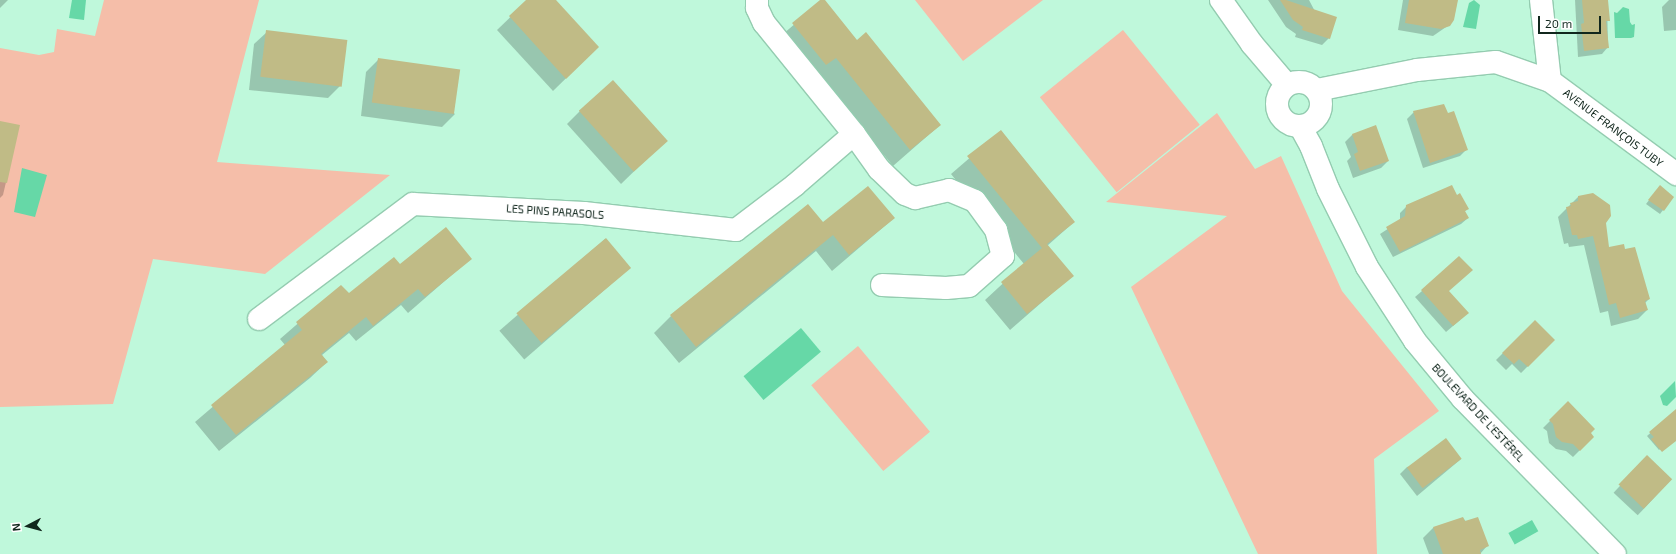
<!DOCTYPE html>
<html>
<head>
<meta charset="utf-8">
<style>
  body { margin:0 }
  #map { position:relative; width:1676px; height:554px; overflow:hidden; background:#bff8db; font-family:"Exo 2",sans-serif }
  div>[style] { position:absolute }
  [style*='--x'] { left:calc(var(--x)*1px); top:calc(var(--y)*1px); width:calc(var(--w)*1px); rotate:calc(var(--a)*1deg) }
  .green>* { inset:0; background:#f5bea9; transform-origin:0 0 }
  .water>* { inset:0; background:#66d8a7; transform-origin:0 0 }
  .shadow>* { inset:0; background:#0003; transform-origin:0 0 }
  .building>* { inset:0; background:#c0bb86; transform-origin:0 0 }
  .roads { filter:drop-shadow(1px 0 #94ccb0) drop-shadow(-1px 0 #94ccb0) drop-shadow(0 1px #94ccb0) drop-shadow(0 -1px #94ccb0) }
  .minor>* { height:22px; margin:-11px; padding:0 11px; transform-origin:11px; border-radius:11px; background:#fff }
  .major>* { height:22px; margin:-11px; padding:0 11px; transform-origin:11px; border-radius:11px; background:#fff }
  .major>.ring { margin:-11px; padding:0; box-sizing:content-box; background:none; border:22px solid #fff; border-radius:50% }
  span { translate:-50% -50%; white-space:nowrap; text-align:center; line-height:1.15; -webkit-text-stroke:3px #fff; paint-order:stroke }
  .street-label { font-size:11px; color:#11271d }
  .north { position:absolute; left:8px; top:506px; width:40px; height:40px; -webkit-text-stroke:3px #fff; paint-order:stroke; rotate:264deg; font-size:11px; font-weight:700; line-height:16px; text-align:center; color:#11271d }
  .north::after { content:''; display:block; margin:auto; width:14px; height:18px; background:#11271d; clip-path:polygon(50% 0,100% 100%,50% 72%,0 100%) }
  .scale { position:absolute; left:1538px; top:16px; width:63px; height:18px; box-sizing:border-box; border:2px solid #11271d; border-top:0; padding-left:5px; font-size:12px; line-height:14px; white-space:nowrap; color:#11271d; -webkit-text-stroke:3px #fff; paint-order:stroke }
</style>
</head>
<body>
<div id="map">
  <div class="green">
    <div style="clip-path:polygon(104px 0,259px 0,217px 162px,390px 175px,265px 274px,153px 259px,113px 404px,0 407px,0 48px,39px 55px,54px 52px,57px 29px,95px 36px)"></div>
    <div style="clip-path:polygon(915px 0,1043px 0,963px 61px)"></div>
    <div style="left:1123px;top:30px;width:122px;height:107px;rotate:51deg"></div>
    <div style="clip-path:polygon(1217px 113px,1255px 169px,1281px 156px,1342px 291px,1439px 411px,1374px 459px,1377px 554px,1258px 554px,1131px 287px,1227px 216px,1106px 202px)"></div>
    <div style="left:858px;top:346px;width:112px;height:61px;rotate:50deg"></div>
  </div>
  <div class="water">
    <div style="clip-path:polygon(72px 0,86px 0,84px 20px,69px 18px)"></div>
    <div style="clip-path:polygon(1474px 0,1480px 5px,1476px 29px,1463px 27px,1469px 3px)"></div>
    <div style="clip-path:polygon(1623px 7px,1629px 9px,1630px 22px,1632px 25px,1635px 24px,1634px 37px,1631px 38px,1615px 38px,1614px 12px,1617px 13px)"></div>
    <div style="clip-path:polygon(22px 168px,47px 175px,35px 217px,14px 212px)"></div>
    <div style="left:801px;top:328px;width:31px;height:75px;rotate:50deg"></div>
    <div style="clip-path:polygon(1675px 381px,1676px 397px,1667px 406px,1663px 405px,1660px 396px)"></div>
    <div style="left:1532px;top:520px;width:13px;height:27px;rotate:61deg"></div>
  </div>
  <div class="shadow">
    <div style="clip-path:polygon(0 0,8px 0,0 8px)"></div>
    <div style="clip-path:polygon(528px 0,554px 0,598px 47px,553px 91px,497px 30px)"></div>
    <div style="clip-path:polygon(823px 0,857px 41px,940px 125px,893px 166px,818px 74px,776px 40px)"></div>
    <div style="clip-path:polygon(1268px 0,1309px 0,1329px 38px,1322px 45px,1295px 37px,1296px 34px,1286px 27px)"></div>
    <div style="clip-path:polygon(1403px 0,1452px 0,1449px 25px,1433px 36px,1398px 30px)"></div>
    <div style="clip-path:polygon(1575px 0,1607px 0,1608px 47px,1602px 54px,1578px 57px)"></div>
    <div style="clip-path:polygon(1669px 0,1676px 0,1676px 30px,1664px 31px,1662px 7px)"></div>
    <div style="clip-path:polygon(267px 32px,341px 85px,328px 98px,249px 90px,254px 44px)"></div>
    <div style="clip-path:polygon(379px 59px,455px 114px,442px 127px,361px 116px,366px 72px)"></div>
    <div style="clip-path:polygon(580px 111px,653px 153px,621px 184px,567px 124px)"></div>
    <div style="clip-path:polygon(1414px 112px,1467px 149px,1460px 156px,1423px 168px,1407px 119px)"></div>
    <div style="clip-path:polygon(0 122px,19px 126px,3px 195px,0 198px)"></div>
    <div style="clip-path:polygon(1375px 126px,1388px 161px,1381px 168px,1353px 178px,1347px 161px,1351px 157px,1345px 142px,1352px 135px)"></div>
    <div style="clip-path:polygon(1001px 131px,1074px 222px,1047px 246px,1072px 276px,1010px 330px,985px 300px,1024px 264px,951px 174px)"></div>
    <div style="clip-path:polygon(1657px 190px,1673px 197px,1660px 214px,1646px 204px)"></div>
    <div style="clip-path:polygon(1456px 196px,1467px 209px,1464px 212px,1468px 218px,1461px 224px,1393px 257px,1380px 234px,1400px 221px,1400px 213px,1407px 206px)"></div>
    <div style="clip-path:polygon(1578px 197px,1605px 222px,1608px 248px,1649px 299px,1645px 303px,1647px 310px,1638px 319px,1611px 326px,1608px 311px,1600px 313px,1584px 245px,1569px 247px,1568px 243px,1564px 244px,1558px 217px)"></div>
    <div style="clip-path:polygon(808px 205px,823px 224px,894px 218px,832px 271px,816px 251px,679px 363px,654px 333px,671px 316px)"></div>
    <div style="left:605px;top:239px;width:38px;height:140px;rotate:49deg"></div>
    <div style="clip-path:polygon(470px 259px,408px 313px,401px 305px,356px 341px,349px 333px,322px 355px,327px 362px,310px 378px,219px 451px,195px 422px,285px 345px,280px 339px,341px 286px,349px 295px,400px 265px)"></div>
    <div style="clip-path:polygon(1422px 291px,1448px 291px,1460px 320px,1446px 332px,1415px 297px)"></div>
    <div style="clip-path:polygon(1535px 321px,1554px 340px,1521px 373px,1512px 364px,1506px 370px,1496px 360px)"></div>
    <div style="clip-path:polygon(1568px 403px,1593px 437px,1573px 457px,1566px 451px,1556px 449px,1549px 443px,1547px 431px,1543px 428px)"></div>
    <div style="clip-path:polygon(1676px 410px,1676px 434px,1659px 450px,1647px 436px)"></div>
    <div style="left:1647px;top:457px;width:33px;height:49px;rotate:43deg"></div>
    <div style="clip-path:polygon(1461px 459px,1417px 496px,1400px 474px,1407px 467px)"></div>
    <div style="clip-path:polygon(1463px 518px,1487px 546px,1480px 554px,1429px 554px,1423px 538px,1433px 528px)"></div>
  </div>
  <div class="building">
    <div style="clip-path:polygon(526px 0,556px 0,599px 47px,566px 79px,509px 16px)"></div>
    <div style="clip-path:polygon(820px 0,825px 0,857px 40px,866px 32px,941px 125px,910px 150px,836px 58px,826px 65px,792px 23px)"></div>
    <div style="clip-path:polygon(1280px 0,1286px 0,1337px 17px,1330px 39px,1302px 30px,1303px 27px,1293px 20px)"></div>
    <div style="clip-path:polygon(1409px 0,1458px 0,1454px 20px,1450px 26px,1441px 29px,1405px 23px)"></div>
    <div style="clip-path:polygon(1582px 0,1608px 0,1610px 21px,1606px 21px,1609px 48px,1584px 51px,1581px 24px,1584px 23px)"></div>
    <div style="left:266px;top:30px;width:82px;height:47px;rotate:7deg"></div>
    <div style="left:378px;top:58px;width:83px;height:45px;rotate:8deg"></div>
    <div style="left:613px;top:80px;width:82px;height:46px;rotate:48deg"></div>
    <div style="clip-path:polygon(1444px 104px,1448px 113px,1454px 111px,1468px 150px,1430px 163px,1413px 111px)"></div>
    <div style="clip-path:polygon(0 121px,20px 125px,7px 183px,0 182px)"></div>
    <div style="clip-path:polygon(1376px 125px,1389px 161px,1360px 171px,1354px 154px,1358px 152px,1352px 134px)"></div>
    <div style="clip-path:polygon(1001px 130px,1075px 222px,1047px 244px,1074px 276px,1027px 314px,1001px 282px,1042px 248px,967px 156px)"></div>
    <div style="clip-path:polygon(1452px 185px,1457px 195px,1460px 193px,1469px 209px,1465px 211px,1469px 218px,1400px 252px,1386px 227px,1405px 216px,1406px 205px)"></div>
    <div style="clip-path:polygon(1660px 185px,1674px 197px,1664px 211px,1648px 200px)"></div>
    <div style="clip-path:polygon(868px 186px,895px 218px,849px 255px,833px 235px,696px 347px,670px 315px,808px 204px,823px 222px)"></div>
    <div style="clip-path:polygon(1593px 193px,1610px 205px,1611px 216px,1606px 223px,1609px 247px,1624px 244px,1625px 249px,1635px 247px,1650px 299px,1645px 301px,1648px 310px,1620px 318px,1616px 303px,1609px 305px,1593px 236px,1578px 239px,1577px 235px,1572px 235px,1566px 207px,1571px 206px,1570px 203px,1578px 201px,1578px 196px)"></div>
    <div style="clip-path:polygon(446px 227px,472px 259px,425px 297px,418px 289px,373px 326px,366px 317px,321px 354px,328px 362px,236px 435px,211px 405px,302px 330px,296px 322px,341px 285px,349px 293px,394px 257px,400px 264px)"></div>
    <div style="left:606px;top:238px;width:39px;height:117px;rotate:50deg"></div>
    <div style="clip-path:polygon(1459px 256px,1473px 270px,1449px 291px,1469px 313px,1453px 326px,1421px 290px)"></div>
    <div style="clip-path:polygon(1535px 320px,1555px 340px,1528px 367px,1519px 359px,1514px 364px,1502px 353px)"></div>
    <div style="clip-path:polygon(1568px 401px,1595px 429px,1591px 433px,1594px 437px,1580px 451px,1573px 444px,1562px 442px,1556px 437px,1553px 424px,1549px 420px)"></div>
    <div style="clip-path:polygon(1676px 409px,1676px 441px,1662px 452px,1651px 439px,1654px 437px,1649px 432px)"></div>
    <div style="left:1446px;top:438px;width:26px;height:49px;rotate:53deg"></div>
    <div style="left:1647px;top:455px;width:35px;height:41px;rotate:44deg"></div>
    <div style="clip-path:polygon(1463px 517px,1465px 521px,1478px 517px,1489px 546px,1480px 550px,1481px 554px,1443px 554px,1433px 527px)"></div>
  </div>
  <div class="roads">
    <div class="minor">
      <div style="--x:1541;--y:0;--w:81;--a:83.7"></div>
      <div style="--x:1317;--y:90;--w:102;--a:-11.3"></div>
      <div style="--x:1417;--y:70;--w:79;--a:-5.8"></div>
      <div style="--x:1496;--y:62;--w:57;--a:19.4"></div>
      <div style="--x:1550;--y:81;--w:157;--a:36.4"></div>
      <div style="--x:1300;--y:126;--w:23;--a:61"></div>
      <div style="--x:1311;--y:146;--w:46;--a:68.4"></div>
      <div style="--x:1328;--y:189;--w:87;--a:63.4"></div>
      <div style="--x:1367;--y:267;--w:88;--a:57"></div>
      <div style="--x:1415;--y:341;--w:75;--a:50.4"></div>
      <div style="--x:1463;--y:399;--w:217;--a:45.6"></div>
      <div style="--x:854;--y:134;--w:43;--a:54.5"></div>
      <div style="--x:879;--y:169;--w:36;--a:44"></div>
      <div style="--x:905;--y:194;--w:11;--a:22"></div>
      <div style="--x:915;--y:198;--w:35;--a:-13"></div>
      <div style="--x:949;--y:190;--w:28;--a:23"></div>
      <div style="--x:975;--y:201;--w:36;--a:54"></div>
      <div style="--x:996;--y:230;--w:27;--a:75"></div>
      <div style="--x:1003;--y:256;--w:45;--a:138.6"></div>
      <div style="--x:969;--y:286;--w:23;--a:175"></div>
      <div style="--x:946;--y:288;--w:64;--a:-177.3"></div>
      <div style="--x:259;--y:319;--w:192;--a:-36.8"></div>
      <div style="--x:413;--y:204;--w:171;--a:3"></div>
      <div style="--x:584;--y:213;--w:153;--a:6.4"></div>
      <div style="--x:736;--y:230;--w:74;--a:-37.3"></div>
      <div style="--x:795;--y:185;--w:78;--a:-40.8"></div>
      <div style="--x:854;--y:134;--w:143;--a:-129"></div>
      <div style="--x:764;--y:23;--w:17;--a:-115"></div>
      <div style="--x:757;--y:8;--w:8;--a:-90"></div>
    </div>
    <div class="major">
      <div style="--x:1221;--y:0;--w:54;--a:54.8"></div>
      <div style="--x:1252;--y:44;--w:54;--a:49.5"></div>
      <div class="ring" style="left:1277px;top:82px;width:22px;height:22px"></div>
    </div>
  </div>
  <div class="street-label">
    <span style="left:1613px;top:128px;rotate:37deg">AVENUE FRANÇOIS TUBY</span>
    <span style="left:555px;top:212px;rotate:4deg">LES PINS PARASOLS</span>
    <span style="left:1478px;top:413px;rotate:47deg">BOULEVARD DE L'ESTÉREL</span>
  </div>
  <div class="north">N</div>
  <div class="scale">20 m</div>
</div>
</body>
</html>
